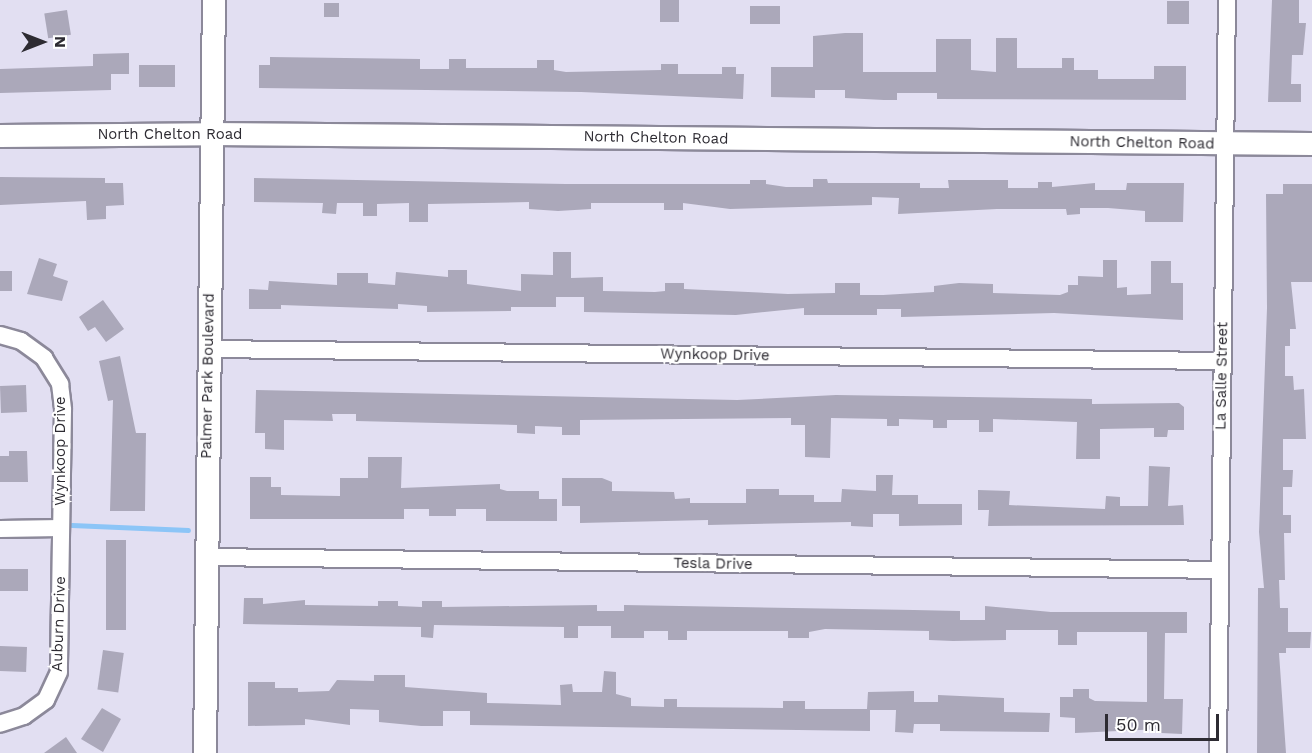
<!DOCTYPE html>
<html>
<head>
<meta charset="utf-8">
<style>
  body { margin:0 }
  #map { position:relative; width:1312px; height:753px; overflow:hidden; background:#e2dff2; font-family:"Work Sans",sans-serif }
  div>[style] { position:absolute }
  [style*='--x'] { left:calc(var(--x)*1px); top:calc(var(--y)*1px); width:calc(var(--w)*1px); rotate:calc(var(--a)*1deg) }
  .stream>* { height:4.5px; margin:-2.25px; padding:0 2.25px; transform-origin:2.25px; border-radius:2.25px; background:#8cc5f7 }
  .building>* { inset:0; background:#aba8ba; transform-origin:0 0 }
  .roads { filter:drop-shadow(2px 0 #8c899a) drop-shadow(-2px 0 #8c899a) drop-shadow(0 2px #8c899a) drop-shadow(0 -2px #8c899a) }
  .minor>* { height:16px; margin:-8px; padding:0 8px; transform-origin:8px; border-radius:8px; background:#fff }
  .secondary>* { height:22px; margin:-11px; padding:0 11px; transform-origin:11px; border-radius:11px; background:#fff }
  span { translate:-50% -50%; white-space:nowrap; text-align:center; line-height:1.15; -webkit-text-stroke:4.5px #fff; paint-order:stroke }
  .street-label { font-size:15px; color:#2d2b32 }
  .north { position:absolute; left:12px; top:12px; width:60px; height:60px; -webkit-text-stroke:4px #fff; paint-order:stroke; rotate:90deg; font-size:16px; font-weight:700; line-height:24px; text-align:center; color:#2d2b32 }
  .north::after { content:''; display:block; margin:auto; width:21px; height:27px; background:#2d2b32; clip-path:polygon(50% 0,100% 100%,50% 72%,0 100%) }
  .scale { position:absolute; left:1105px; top:714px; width:114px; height:27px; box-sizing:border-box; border:3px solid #2d2b32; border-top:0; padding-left:8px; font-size:18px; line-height:21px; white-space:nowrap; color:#2d2b32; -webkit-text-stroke:4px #fff; paint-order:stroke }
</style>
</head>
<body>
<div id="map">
  <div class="stream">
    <div style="--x:72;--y:525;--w:116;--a:2.5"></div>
  </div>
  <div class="building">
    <div style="left:660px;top:0;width:19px;height:22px"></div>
    <div style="clip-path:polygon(1272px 0,1299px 0,1299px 23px,1306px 23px,1303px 55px,1292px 55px,1291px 84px,1301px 84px,1301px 102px,1268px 102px)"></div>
    <div style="left:1167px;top:1px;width:22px;height:23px"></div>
    <div style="left:324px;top:3px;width:15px;height:14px"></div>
    <div style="left:750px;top:6px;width:30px;height:18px"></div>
    <div style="left:67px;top:10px;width:25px;height:23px;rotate:81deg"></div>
    <div style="clip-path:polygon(845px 33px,863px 33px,863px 72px,936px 72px,936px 39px,971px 39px,971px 70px,996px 72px,996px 38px,1017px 38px,1017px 68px,1062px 68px,1062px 58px,1074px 58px,1074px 70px,1098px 70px,1098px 79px,1154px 79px,1154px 66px,1186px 66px,1186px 100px,937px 99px,937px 93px,897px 93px,897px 100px,884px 100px,845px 98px,845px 90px,815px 90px,815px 98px,771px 97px,771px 67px,813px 67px,813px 36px)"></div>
    <div style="clip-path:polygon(129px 53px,129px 74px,111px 74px,111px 90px,0 93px,0 69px,93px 66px,93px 54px)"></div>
    <div style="clip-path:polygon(270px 57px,420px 59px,420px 69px,449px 69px,449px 59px,466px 59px,466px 68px,537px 68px,537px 60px,554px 60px,554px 70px,566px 72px,661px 70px,661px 64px,678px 64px,678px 74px,722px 74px,722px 67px,736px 67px,736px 74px,744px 74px,743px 99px,581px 92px,259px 88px,259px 65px,270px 65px)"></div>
    <div style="left:139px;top:65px;width:36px;height:22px"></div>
    <div style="clip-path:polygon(0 177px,105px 178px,105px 183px,123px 183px,124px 205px,106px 206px,106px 219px,87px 220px,86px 201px,0 205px)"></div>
    <div style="clip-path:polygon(254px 178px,566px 184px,750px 184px,750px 180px,766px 180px,766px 184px,786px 187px,813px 187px,813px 179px,827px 179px,828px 183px,920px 183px,920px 188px,949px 188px,948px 180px,1008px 180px,1008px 188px,1038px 188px,1038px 182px,1052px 182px,1052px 187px,1095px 183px,1095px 190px,1126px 190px,1127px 183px,1184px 183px,1183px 222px,1145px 222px,1145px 211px,1108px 208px,1080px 208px,1080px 214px,1067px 215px,1066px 209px,997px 209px,898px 214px,899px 198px,872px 197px,872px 205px,730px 209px,683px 203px,683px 210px,664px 210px,664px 203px,591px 203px,591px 209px,558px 211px,529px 209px,529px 202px,428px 204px,428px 222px,409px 222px,409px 203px,377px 204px,377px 216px,363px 216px,363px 203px,337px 203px,336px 214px,322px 213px,323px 203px,254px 202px)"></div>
    <div style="clip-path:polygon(1283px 184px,1312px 184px,1312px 282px,1291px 282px,1296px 329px,1290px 329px,1290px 346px,1285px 346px,1285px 376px,1293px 376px,1294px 390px,1304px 389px,1306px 439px,1283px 439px,1283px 470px,1293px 470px,1292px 487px,1283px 487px,1283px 515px,1291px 515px,1291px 533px,1284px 533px,1285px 580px,1279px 580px,1280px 608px,1288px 608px,1288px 632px,1311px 632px,1310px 648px,1286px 648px,1286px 653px,1279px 653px,1286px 753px,1257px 753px,1258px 588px,1264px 588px,1259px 532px,1267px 308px,1266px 194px,1283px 194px)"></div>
    <div style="clip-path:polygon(553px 252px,571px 252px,571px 278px,603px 277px,603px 291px,655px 292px,665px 291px,665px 283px,684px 283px,684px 289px,788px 294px,835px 293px,835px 283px,860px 283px,860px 295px,883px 295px,934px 292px,934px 286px,959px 283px,993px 284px,993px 293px,1060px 295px,1068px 292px,1068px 285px,1078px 285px,1078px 276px,1103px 277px,1103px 260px,1117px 260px,1117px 288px,1127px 287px,1127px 295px,1151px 294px,1151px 261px,1171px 261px,1171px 283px,1183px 283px,1183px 320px,1054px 313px,901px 317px,901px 309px,877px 309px,877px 315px,804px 315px,804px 308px,736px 315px,584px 312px,584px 297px,556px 297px,556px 307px,511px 307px,511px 311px,427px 312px,427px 306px,398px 304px,398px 309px,281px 305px,281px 309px,249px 309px,249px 289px,268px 290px,269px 281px,337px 285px,337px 273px,368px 273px,368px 283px,395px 285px,396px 272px,448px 277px,448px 270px,467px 270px,467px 284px,521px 291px,521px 274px,553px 275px)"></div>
    <div style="clip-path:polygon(39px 258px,57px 264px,53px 276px,68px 281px,62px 301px,27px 294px)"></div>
    <div style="left:0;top:271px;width:12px;height:20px"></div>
    <div style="clip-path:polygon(103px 300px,124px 329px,106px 342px,95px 327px,88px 331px,79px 317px)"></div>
    <div style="clip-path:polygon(120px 356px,136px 433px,146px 433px,145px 511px,110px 511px,113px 400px,108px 401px,99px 361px)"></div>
    <div style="left:26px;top:385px;width:27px;height:26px;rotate:88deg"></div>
    <div style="clip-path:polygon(256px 390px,737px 400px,836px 395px,1092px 399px,1092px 404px,1179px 403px,1184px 407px,1184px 430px,1168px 430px,1167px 437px,1154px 437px,1154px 428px,1100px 429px,1100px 459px,1076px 459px,1077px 422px,993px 419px,993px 432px,979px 432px,979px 420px,947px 420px,947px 428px,933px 428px,933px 420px,899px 419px,899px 426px,887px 426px,887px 419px,831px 418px,830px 458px,805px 457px,805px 425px,791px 425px,791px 418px,580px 420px,580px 435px,562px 435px,562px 427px,535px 426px,535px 434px,517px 433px,517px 425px,356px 421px,356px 414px,332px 414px,333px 421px,284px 420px,284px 450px,265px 449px,265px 433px,255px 433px)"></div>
    <div style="clip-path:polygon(9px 451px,27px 451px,28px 482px,0 482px,0 456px,9px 456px)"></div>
    <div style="clip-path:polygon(368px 457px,402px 457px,401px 488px,500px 484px,500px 489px,507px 491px,539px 491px,539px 499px,557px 499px,557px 521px,486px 521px,486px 509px,456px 509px,456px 516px,429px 516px,429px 509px,404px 509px,404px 519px,250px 519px,250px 477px,271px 477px,271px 487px,281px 487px,281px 495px,340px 496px,340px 478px,368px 478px)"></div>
    <div style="clip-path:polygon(1149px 466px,1170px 467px,1168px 506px,1183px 505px,1184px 525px,988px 526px,989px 510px,978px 510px,978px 490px,1010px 491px,1009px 505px,1105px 509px,1106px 496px,1120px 497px,1120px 506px,1148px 506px)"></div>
    <div style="clip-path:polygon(876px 475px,893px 475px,892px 495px,918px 495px,918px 504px,962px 504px,962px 525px,899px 526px,899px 514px,873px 514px,873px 527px,851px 526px,851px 522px,708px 525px,708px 520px,580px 523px,580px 506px,562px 506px,562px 478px,602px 478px,612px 482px,612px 491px,674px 492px,675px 499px,690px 498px,690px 503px,746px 503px,746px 489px,779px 489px,779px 495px,814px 495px,814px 502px,841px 502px,842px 489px,876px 491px)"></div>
    <div style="left:106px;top:540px;width:20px;height:90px"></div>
    <div style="left:28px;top:569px;width:22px;height:28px;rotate:90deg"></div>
    <div style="clip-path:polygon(244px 598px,263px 598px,263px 604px,305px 600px,305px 605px,378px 606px,378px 601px,398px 601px,398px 606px,422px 607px,422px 601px,442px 601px,442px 607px,597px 605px,597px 611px,624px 611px,624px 605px,914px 610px,960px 611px,960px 620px,985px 620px,985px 606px,1051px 612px,1187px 612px,1187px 633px,1165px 633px,1164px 699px,1183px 699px,1182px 734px,1161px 733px,1161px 729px,1075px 733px,1075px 718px,1060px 717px,1060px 697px,1073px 697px,1073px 689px,1089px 689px,1089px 698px,1095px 701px,1147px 702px,1147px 632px,1077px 632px,1077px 645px,1058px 645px,1058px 630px,1006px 630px,1006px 640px,953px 641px,929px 640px,929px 631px,825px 629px,809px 632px,809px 638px,788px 638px,788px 631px,687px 631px,687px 640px,668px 640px,668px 631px,644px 631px,644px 638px,611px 638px,611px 626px,578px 626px,578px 638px,564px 638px,564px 627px,434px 625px,433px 638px,421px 637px,421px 627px,243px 624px)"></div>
    <div style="left:0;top:646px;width:27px;height:25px;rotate:2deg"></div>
    <div style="left:103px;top:650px;width:21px;height:40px;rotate:8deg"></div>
    <div style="clip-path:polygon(604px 671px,616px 672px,616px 694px,631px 698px,631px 706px,664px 707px,664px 699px,677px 699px,677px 707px,783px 708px,783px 701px,805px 701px,805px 709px,867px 709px,868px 692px,914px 691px,914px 702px,938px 702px,938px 695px,1004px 698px,1004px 712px,1050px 713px,1049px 732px,940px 731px,940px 724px,914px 724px,913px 733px,895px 732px,896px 710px,870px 710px,870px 731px,470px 725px,470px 711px,443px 711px,443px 726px,421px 726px,379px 722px,379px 710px,350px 709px,350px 725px,305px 719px,305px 725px,248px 726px,248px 682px,275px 682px,275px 688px,298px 688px,298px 692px,329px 691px,337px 680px,374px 681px,374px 675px,405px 675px,405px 687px,487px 693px,487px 703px,561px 705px,560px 685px,572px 684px,573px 692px,602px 692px)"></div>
    <div style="clip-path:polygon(102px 708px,121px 719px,103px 752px,81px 739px)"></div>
    <div style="clip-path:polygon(66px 737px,77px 753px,44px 753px)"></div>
  </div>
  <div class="roads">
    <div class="minor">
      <div style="--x:0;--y:335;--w:22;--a:16"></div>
      <div style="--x:21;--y:341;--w:29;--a:36"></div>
      <div style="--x:44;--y:358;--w:31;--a:58"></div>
      <div style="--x:60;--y:384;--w:26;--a:83"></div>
      <div style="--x:63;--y:410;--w:262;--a:90.9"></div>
      <div style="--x:59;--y:672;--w:31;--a:115"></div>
      <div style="--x:46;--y:700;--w:27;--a:144"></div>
      <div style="--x:24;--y:716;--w:25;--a:162"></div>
      <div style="--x:208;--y:349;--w:1014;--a:0.68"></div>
      <div style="--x:0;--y:529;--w:61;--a:-0.9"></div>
      <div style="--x:206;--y:557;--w:1014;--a:0.73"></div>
      <div style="--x:1218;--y:753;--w:753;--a:-89.32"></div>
    </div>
    <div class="secondary">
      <div style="--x:0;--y:136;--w:212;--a:-0.5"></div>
      <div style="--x:212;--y:134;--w:1100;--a:0.52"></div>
      <div style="--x:205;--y:753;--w:753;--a:-89.32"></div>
    </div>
  </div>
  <div class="street-label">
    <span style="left:170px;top:135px">North Chelton Road</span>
    <span style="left:656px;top:138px;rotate:1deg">North Chelton Road</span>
    <span style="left:1142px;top:143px;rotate:1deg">North Chelton Road</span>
    <span style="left:715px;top:355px;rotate:1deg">Wynkoop Drive</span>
    <span style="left:208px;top:376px;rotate:-89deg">Palmer Park Boulevard</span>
    <span style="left:1222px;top:376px;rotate:-89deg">La Salle Street</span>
    <span style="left:61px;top:451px;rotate:-90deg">Wynkoop Drive</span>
    <span style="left:713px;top:564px;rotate:1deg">Tesla Drive</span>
    <span style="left:59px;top:624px;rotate:-88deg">Auburn Drive</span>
  </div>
  <div class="north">N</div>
  <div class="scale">50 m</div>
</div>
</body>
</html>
